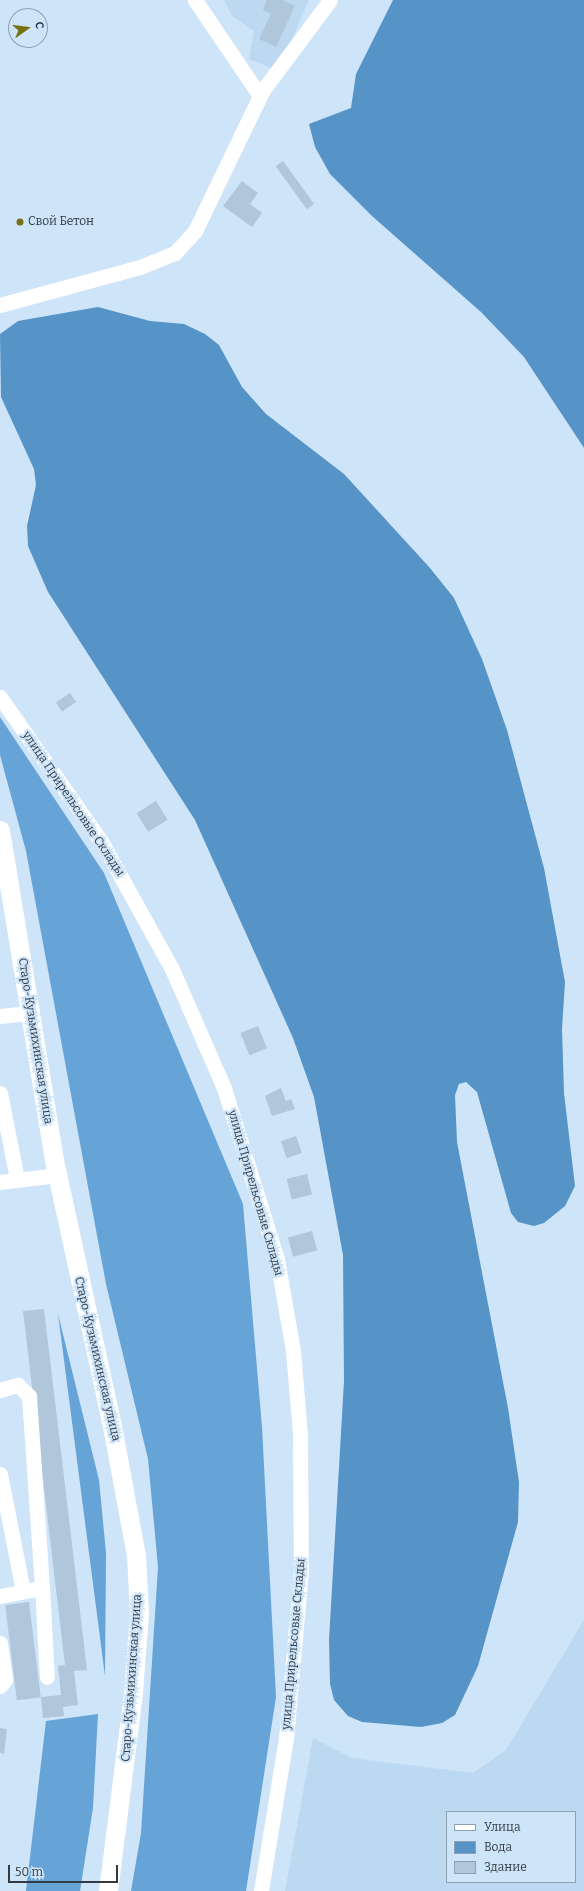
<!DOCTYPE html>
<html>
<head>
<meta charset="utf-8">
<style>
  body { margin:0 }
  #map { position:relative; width:584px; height:1891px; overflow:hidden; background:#cee4f9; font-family:Bitter,serif }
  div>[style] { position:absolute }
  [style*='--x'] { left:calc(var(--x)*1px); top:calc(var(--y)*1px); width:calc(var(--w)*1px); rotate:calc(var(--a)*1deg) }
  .built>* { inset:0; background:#bdd9f2 }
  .forest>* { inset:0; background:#66a3d7 }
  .water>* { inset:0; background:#5693c6 }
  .building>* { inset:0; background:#b0c6da; transform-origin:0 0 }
  .minor>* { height:15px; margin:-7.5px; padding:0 7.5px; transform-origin:7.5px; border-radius:7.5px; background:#fff }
  .major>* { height:19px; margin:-9.5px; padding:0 9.5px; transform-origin:9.5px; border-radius:9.5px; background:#fff }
  .dots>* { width:11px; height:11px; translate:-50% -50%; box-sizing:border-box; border:2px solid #cee4f9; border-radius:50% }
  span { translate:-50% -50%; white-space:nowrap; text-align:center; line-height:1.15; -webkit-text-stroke:4px #cee4f9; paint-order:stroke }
  .poi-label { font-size:12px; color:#323b43 }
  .left { translate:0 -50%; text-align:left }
  .street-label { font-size:12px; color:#323b43 }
  .legend { position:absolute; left:446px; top:1811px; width:130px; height:72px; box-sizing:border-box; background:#cee4f9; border:1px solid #90a0b0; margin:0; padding:5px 7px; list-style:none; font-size:12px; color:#323b43 }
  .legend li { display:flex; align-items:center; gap:8px; height:20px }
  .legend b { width:20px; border:1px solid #90a0b0 }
  .north { position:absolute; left:8px; top:8px; width:40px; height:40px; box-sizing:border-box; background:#cee4f9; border:1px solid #90a0b0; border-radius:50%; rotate:76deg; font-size:11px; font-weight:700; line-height:16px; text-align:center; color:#323b43 }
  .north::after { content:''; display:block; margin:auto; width:14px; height:18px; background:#787112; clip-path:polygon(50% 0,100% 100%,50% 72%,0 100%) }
  .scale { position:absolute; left:8px; top:1865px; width:110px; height:18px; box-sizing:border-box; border:2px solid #323b43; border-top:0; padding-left:5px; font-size:12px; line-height:14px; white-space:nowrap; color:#323b43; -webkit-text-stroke:3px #cee4f9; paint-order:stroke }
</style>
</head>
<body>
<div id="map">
  <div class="built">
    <div style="clip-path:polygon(224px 0,309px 0,278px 71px,249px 59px,254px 31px,232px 16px)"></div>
    <div style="clip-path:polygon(evenodd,584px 1620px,584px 1891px,285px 1891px,313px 1738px,352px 1758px,473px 1773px,506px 1750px,584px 1620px,447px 1812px,575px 1812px,575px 1882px,447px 1882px,447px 1812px)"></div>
  </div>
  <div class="forest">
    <div style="clip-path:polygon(0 717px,104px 873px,243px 1204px,262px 1427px,276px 1697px,246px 1891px,131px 1891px,141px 1833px,158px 1567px,148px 1459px,106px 1284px,26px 851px,0 755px)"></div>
    <div style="clip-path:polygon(58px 1314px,99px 1480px,106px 1553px,105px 1676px)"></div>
    <div style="clip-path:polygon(98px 1714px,93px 1808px,80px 1891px,26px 1891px,46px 1721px)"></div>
  </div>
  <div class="water">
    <div style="clip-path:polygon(393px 0,584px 0,584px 448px,524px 357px,481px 312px,372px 216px,330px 174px,315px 147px,309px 124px,351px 108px,356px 74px)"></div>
    <div style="clip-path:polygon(98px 307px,150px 321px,184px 324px,205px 334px,219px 345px,242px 387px,266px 414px,344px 474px,430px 568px,454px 598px,482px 659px,507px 730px,544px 868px,565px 982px,562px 1029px,564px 1093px,575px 1186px,565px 1206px,544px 1223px,534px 1226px,518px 1222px,511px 1213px,477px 1092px,466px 1082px,459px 1084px,455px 1095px,457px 1142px,508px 1408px,519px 1482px,518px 1522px,478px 1666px,455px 1715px,442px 1723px,421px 1727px,362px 1722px,348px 1716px,334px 1700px,330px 1684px,329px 1640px,344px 1381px,343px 1255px,314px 1097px,293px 1038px,195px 820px,48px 592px,28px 546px,27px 526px,36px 485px,34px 469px,1px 397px,0 334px,18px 321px)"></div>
  </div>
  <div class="building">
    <div style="clip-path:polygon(267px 0,282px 0,295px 6px,276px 47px,259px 39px,271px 14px,263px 10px)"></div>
    <div style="left:283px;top:161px;width:53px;height:9px;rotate:54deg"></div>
    <div style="clip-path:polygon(242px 181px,258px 193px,250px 204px,262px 213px,252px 227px,223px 206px)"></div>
    <div style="left:70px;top:693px;width:11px;height:17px;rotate:56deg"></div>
    <div style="left:156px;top:801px;width:22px;height:23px;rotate:58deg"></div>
    <div style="left:258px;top:1026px;width:24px;height:19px;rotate:68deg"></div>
    <div style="clip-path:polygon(281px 1088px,286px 1101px,291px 1099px,295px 1109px,272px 1116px,265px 1096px)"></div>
    <div style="left:296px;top:1136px;width:18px;height:16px;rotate:71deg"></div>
    <div style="left:307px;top:1174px;width:21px;height:21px;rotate:76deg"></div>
    <div style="left:312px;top:1231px;width:20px;height:25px;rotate:75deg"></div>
    <div style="clip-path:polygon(44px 1309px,87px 1670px,74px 1671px,78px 1705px,63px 1707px,64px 1716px,43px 1718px,41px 1697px,61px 1695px,58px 1666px,65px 1665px,23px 1311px)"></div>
    <div style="left:29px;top:1602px;width:96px;height:24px;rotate:83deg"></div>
    <div style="clip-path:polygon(0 1728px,7px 1729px,4px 1754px,0 1753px)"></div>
  </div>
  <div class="minor">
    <div style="--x:195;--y:0;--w:116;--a:55.9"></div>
    <div style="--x:0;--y:305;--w:145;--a:-15.2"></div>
    <div style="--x:140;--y:267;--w:38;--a:-22"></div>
    <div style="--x:175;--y:253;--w:30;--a:-48"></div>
    <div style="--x:195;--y:231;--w:157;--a:-64.3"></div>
    <div style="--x:263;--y:90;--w:112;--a:-53.3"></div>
    <div style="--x:0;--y:697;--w:176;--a:55"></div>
    <div style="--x:101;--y:841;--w:146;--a:61"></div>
    <div style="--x:172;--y:969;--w:130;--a:66.4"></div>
    <div style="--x:224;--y:1088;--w:179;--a:72.8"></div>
    <div style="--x:277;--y:1259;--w:93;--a:80.1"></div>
    <div style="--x:293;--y:1351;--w:84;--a:85.2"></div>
    <div style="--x:300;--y:1435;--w:136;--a:89.6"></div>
    <div style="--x:301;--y:1571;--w:168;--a:95.1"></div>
    <div style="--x:286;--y:1738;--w:155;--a:99.3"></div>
    <div style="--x:0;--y:1016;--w:30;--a:-6"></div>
    <div style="--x:0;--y:1093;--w:88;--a:78.8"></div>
    <div style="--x:0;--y:1182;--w:58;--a:-6.9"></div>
    <div style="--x:0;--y:1390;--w:19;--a:-16"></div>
    <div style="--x:18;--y:1385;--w:16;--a:45"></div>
    <div style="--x:29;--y:1396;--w:192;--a:86.1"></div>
    <div style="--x:0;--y:1474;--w:119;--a:78.9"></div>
    <div style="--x:0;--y:1596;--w:43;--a:-10.8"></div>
    <div style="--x:42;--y:1588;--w:89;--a:86.8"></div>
    <div style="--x:0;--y:1643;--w:37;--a:82"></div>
    <div style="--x:5;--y:1680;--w:8;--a:130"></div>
  </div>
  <div class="major">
    <div style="--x:0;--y:830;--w:334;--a:80.7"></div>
    <div style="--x:54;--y:1160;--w:272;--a:77.7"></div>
    <div style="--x:112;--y:1426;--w:131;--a:79.5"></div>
    <div style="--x:136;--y:1555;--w:58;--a:87"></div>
    <div style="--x:139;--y:1613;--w:80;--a:94.3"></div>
    <div style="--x:133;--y:1693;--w:200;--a:97.2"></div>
  </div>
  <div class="dots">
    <div style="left:20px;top:222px;background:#787112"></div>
  </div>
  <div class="poi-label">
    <span class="left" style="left:28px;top:222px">Свой Бетон</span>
  </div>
  <div class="street-label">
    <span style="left:73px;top:804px;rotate:56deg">улица Прирельсовые Склады</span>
    <span style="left:35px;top:1041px;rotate:81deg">Старо-Кузьмихинская улица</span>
    <span style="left:255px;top:1193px;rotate:74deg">улица Прирельсовые Склады</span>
    <span style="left:97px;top:1359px;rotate:77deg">Старо-Кузьмихинская улица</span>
    <span style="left:294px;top:1644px;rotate:-85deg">улица Прирельсовые Склады</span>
    <span style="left:132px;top:1678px;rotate:-86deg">Старо-Кузьмихинская улица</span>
  </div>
  <ul class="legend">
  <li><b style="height:5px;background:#fff"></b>Улица</li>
  <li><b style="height:11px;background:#5693c6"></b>Вода</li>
  <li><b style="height:11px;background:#b0c6da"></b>Здание</li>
  </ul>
  <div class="north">С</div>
  <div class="scale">50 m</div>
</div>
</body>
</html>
